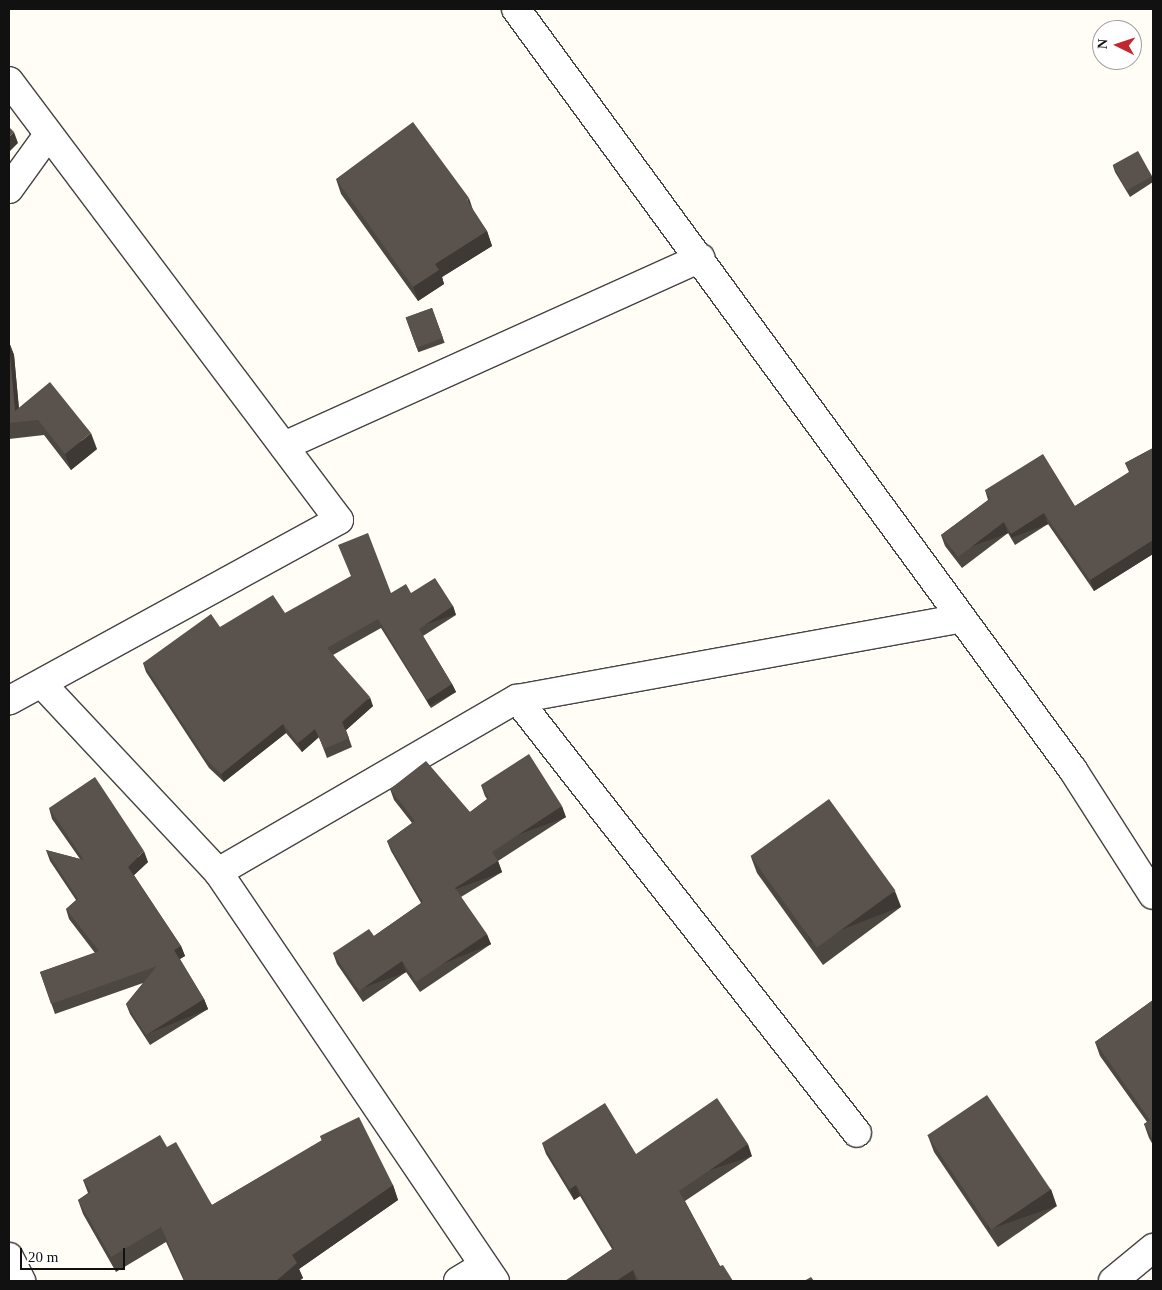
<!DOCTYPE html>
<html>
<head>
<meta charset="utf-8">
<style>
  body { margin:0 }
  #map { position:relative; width:1162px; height:1290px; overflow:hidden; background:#fffdf5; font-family:Georgia,serif }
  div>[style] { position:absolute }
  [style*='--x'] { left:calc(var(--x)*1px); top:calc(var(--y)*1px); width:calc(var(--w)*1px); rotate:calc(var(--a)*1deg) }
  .roads { filter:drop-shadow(1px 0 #444) drop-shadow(-1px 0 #444) drop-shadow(0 1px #444) drop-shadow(0 -1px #444) }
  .minor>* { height:28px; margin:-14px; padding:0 14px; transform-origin:14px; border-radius:14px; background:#fff }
  .wall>* { inset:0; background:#4d4742; transform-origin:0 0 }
  .shaded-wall>* { inset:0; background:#3f3936; transform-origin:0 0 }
  .building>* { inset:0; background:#5a524d; transform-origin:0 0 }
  span { translate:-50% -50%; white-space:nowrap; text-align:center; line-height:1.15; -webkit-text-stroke:5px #fff; paint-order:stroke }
  .frame { position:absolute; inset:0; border:10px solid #111; pointer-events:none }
  .north { position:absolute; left:1092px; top:20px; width:50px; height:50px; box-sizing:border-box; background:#fff; border:1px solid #a0a0a0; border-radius:50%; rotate:274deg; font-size:14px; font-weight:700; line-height:20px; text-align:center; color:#111 }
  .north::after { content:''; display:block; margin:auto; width:18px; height:22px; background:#c4262e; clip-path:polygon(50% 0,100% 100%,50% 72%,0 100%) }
  .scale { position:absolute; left:20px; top:1248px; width:105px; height:22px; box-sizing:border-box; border:2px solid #111; border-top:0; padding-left:6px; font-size:15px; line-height:18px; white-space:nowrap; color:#111; -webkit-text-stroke:4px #fff; paint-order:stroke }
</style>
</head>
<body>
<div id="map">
  <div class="roads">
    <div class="minor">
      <div style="--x:516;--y:9;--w:943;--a:53.8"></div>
      <div style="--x:1073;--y:770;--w:148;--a:57.4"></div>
      <div style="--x:9;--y:81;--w:549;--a:53.07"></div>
      <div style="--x:339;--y:520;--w:376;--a:151.3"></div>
      <div style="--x:9;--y:189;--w:67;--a:-54.2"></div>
      <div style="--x:284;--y:446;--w:457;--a:-24.3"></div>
      <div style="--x:43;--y:685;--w:256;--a:46.9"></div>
      <div style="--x:218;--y:872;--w:494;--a:55.9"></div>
      <div style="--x:517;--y:699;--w:551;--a:51.92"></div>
      <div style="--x:218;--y:872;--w:345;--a:-30.1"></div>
      <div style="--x:517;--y:699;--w:451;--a:-10.3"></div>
      <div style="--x:9;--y:1257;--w:27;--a:63"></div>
      <div style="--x:458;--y:1281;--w:29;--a:-31"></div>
      <div style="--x:1113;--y:1281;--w:52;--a:-39.5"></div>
    </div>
  </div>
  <div class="wall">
    <div style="clip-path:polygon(1113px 166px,1152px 176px,1153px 182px,1130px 197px,1115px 172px)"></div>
    <div style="clip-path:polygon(336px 179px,472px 209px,487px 231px,492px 246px,442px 277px,444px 284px,418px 301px,341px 194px)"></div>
    <div style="left:432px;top:308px;width:37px;height:28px;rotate:70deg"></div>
    <div style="clip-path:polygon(9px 342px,14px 355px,19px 408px,97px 449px,71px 470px,44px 435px,9px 439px)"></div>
    <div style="clip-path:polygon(1153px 448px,1153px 554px,1094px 591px,1048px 524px,1015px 545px,1008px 533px,962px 568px,945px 546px,941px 535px,988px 500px,985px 490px,1075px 506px,1129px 472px,1125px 463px)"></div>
    <div style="clip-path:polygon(391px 593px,411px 593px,453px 606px,456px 615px,423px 636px,452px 684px,456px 692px,431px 708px,381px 628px,333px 655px,373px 706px,346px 730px,352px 747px,327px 758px,319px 737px,302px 752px,286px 733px,224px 782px,209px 768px,146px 672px,143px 663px,220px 627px,285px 613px)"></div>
    <div style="clip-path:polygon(481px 785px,566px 817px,498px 861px,502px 872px,461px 897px,491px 944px,420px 992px,406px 972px,363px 1002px,337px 964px,333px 953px,374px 936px,421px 903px,391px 851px,387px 841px,412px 823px,394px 800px,390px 789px,470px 812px,487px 799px,485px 796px)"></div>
    <div style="clip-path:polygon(49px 808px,148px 862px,134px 875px,181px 946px,185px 956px,180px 959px,204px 999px,208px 1009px,150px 1045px,130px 1014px,126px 1004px,143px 983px,55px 1014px,40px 972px,95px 953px,69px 919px,66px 909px,76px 900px,50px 861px,46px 850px,80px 859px,52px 819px)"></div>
    <div style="clip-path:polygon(751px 857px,901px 907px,823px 965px,757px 873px)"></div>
    <div style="clip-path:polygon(1153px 1000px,1153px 1145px,1149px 1138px,1144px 1124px,1147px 1122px,1100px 1056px,1095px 1042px)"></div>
    <div style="clip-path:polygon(320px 1136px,393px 1185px,398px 1200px,299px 1269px,303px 1278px,299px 1281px,184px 1281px,166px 1242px,116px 1272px,83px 1214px,78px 1200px,88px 1193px,83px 1180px,167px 1147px,212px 1205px,322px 1141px)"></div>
    <div style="clip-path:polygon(928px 1136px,1057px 1206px,998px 1247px,934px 1152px)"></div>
    <div style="clip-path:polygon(542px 1143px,636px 1154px,752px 1156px,685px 1201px,720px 1266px,733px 1281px,565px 1281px,612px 1249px,580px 1196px,574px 1200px,546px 1154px)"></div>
  </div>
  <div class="shaded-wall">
    <div style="clip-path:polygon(14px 132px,18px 143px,9px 152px,9px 137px)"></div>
    <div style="clip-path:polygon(469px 198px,474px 213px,467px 200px)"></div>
    <div style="clip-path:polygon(487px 231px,492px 246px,442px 277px,444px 284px,418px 301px,413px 287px,435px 264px)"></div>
    <div style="clip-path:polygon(9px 342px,14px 355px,20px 422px,15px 411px)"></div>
    <div style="clip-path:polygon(91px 433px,97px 449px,71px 470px,65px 454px)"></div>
    <div style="left:1044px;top:513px;width:12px;height:39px;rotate:70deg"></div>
    <div style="left:1004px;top:522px;width:12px;height:58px;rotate:70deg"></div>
    <div style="clip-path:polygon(1153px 540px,1153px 554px,1094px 591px,1090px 580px)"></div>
    <div style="left:453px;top:606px;width:9px;height:41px;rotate:72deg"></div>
    <div style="left:452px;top:684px;width:9px;height:30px;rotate:63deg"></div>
    <div style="clip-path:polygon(370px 697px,373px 706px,345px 731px,342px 722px)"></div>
    <div style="clip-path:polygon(283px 724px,286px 733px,224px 782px,221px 774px)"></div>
    <div style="clip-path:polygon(315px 729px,319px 737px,302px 752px,298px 743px)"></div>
    <div style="left:562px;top:806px;width:12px;height:84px;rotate:70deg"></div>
    <div style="clip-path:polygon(144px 851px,148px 862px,132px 877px,128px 867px)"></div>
    <div style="left:498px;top:861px;width:12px;height:51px;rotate:70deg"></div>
    <div style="left:895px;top:891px;width:17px;height:97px;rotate:69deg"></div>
    <div style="left:487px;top:934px;width:11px;height:86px;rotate:68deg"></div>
    <div style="clip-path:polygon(181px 946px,185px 956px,178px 960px,174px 950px)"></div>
    <div style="left:402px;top:961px;width:12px;height:52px;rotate:70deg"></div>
    <div style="left:204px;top:999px;width:11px;height:68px;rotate:68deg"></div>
    <div style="left:748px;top:1144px;width:13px;height:83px;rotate:72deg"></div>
    <div style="clip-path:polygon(393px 1185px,398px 1200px,299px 1269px,303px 1278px,299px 1281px,276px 1281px,292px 1255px)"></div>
    <div style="clip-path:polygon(576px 1185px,580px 1196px,574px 1200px,570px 1189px)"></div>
    <div style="left:1051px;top:1189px;width:18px;height:72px;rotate:71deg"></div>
    <div style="clip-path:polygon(633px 1270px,636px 1281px,616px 1281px)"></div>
  </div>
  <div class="building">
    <div style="clip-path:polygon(413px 122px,469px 198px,467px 200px,487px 231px,435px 264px,439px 270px,413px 287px,336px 179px)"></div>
    <div style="clip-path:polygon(9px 127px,14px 132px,9px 137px)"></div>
    <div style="left:1138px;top:151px;width:29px;height:29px;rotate:61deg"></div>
    <div style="left:432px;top:308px;width:32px;height:28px;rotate:70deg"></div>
    <div style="clip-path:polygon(9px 346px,15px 411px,50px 382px,91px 433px,65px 454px,38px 420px,9px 423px)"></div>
    <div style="clip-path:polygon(1153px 448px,1153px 540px,1090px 580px,1044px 513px,1011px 534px,1004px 522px,958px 557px,941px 535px,990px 499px,985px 490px,1043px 454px,1075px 506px,1130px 472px,1125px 463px)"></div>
    <div style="clip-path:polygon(368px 533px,391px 593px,406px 584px,411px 593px,435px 578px,453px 606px,419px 629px,452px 684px,427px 700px,378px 619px,327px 648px,370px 697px,342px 722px,349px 738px,324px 749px,315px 729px,298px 743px,283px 724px,221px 774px,206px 759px,143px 663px,211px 614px,220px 627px,273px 595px,285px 613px,351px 576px,338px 545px)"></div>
    <div style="clip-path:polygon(529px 754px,562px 806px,492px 852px,498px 861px,455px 888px,487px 934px,416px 982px,402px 961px,359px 991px,333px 953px,369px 929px,374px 936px,423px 902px,387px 841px,415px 821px,390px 789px,426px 761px,470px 812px,489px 798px,481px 785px)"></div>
    <div style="clip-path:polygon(95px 777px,144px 851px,128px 867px,181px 946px,174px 950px,204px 999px,146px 1035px,126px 1004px,157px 966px,51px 1004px,40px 972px,99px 951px,66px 909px,78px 899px,46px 850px,84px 860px,49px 808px)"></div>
    <div style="left:829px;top:799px;width:113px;height:97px;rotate:54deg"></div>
    <div style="clip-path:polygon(1153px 1000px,1153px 1139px,1144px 1124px,1150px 1120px,1095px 1042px)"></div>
    <div style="left:987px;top:1095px;width:114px;height:72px;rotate:56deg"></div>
    <div style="clip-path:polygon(717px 1098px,748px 1144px,679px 1191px,720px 1266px,723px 1265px,733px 1281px,639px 1281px,633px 1270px,616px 1281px,565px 1281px,614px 1248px,576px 1185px,570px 1189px,542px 1143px,605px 1103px,636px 1154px)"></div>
    <div style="clip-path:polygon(359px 1117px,393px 1185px,292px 1255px,297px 1263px,276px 1281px,185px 1281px,161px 1227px,111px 1257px,78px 1200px,91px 1192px,83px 1180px,160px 1135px,167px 1147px,176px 1142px,212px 1205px,322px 1140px,320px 1136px)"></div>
    <div style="clip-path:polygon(811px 1277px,814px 1281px,804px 1281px)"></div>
  </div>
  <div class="frame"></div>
  <div class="north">N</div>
  <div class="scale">20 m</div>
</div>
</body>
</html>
